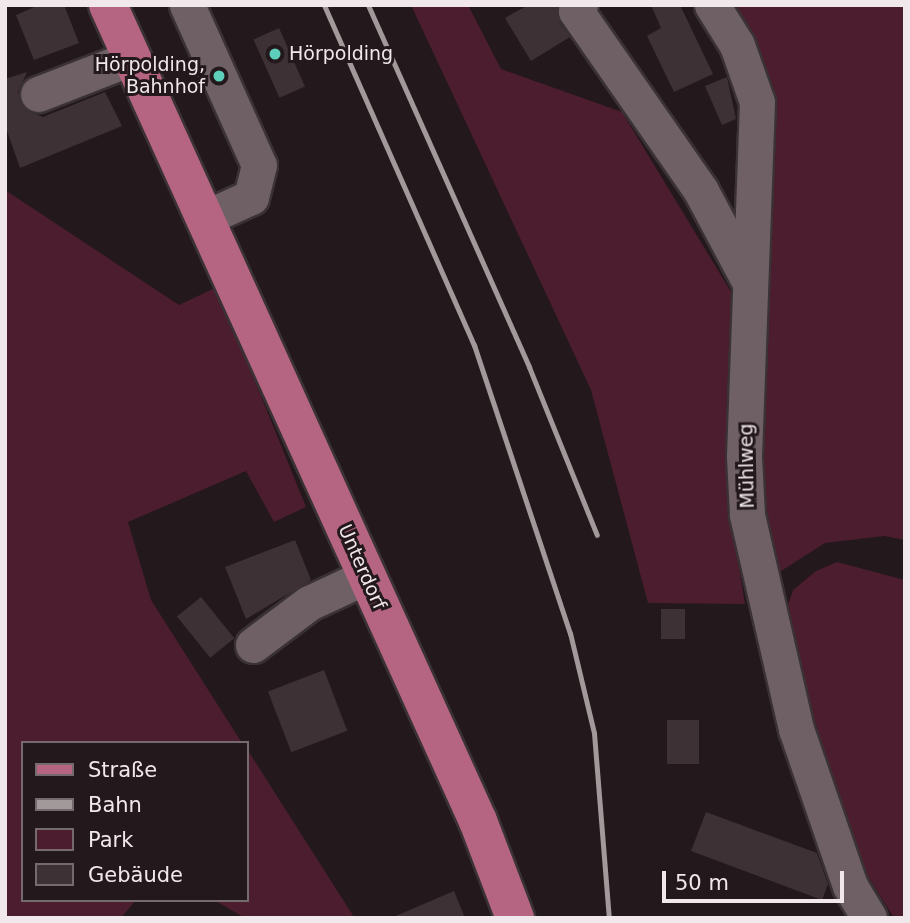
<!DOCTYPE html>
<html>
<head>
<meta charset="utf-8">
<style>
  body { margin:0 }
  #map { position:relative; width:910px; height:923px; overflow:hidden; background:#23181b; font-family:"DejaVu Sans",sans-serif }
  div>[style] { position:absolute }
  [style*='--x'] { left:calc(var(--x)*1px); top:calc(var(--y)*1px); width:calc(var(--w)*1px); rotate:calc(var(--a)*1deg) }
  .green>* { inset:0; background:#4b1d2e }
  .building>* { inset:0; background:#3e3135; transform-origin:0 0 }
  .roads { filter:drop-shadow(2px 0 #3a3234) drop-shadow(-2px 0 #3a3234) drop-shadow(0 2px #3a3234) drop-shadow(0 -2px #3a3234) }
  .minor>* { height:35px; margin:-17.5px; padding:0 17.5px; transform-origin:17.5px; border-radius:17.5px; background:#6e6064 }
  .major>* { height:38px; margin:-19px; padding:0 19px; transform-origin:19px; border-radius:19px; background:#b56581 }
  .rail>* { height:5px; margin:-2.5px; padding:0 2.5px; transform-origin:2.5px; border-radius:2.5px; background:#a2999b }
  .dots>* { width:19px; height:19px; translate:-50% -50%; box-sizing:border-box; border:4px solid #23181b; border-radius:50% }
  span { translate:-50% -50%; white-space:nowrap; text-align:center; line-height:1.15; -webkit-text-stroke:6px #23181b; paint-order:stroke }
  .poi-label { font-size:19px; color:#f0e8ea }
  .left { translate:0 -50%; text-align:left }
  .right { translate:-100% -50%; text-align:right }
  .street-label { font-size:19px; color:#f0e8ea }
  .frame { position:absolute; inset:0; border:7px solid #f0e8ea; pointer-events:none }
  .legend { position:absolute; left:21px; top:741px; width:228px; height:161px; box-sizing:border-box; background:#23181b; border:2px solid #756b6e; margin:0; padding:9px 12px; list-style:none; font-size:21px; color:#f0e8ea }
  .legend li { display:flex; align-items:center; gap:14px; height:35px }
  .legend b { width:35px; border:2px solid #756b6e }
  .scale { position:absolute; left:662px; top:871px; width:182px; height:32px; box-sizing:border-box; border:4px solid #f0e8ea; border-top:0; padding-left:9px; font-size:21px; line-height:24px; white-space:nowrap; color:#f0e8ea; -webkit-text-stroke:5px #23181b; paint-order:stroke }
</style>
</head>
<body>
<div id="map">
  <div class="green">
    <div style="clip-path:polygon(411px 5px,468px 5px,501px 69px,622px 112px,736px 300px,728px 501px,745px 604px,648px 603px,591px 390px)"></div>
    <div style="clip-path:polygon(721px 5px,905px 5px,905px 540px,884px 536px,825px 543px,767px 580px,749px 495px,763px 79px)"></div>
    <div style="clip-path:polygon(5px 190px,179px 305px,217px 287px,306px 507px,274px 522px,246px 471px,128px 522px,151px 600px,242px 743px,23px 743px,23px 900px,136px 900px,121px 918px,5px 918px)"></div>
    <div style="clip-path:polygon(837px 562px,905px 580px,905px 918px,894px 918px,854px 854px,808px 733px,782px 623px,793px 590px,816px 571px)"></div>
    <div style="clip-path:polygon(247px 749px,354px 917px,354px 918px,245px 918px,214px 900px,247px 900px)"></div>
  </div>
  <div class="building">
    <div style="clip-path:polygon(39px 5px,64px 5px,79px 43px,34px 60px,16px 15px)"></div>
    <div style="clip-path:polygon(528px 5px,558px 5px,559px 22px,570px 37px,531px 61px,505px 18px)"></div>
    <div style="clip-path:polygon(651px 5px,680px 5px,713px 74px,674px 92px,647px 36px,661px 28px)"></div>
    <div style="left:279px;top:28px;width:64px;height:28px;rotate:66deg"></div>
    <div style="clip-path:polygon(27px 72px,18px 92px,26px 110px,43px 117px,105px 92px,122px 126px,20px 168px,5px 125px,5px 79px)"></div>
    <div style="clip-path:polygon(727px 77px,736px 119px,722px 125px,705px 86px)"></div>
    <div style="clip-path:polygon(295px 540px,311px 580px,246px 619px,225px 567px)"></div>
    <div style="left:201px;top:597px;width:53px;height:31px;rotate:51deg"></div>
    <div style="left:661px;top:609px;width:24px;height:30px"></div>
    <div style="left:324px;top:670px;width:65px;height:60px;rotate:69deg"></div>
    <div style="left:667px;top:720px;width:32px;height:44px"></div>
    <div style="clip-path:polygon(706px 812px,817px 853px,828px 884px,822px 900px,691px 851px)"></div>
    <div style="clip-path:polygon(454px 891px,465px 918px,391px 918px)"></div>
  </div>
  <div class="roads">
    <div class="minor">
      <div style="--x:187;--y:5;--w:175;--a:65.8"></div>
      <div style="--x:259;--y:165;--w:33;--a:104"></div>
      <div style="--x:251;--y:197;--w:51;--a:155.5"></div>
      <div style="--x:580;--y:5;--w:7;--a:124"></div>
      <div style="--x:576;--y:11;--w:219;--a:55.2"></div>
      <div style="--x:701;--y:191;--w:104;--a:62"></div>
      <div style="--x:712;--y:5;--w:47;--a:58"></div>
      <div style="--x:737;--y:45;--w:60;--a:70.7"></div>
      <div style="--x:757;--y:102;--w:355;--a:92.1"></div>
      <div style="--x:744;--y:457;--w:58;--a:87"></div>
      <div style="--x:747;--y:515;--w:220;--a:77.1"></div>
      <div style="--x:796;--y:729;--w:166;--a:71"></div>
      <div style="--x:850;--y:886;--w:37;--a:59"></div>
      <div style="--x:38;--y:94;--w:100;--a:-21.2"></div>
      <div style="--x:253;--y:645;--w:70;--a:-36.9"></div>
      <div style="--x:309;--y:603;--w:64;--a:-25"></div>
    </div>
    <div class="major">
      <div style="--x:108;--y:5;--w:896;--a:65.61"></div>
      <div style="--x:478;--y:821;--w:104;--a:69.1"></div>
    </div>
  </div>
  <div class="rail">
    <div style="--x:324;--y:5;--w:372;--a:66.2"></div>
    <div style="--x:474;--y:345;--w:304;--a:71.6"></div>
    <div style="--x:570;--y:633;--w:103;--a:76.5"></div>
    <div style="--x:594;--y:733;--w:186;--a:85.4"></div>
    <div style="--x:368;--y:5;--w:396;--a:66"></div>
    <div style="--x:529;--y:367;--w:181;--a:68"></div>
  </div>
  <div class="dots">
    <div style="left:275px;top:54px;background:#5dceb9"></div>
    <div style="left:219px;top:76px;background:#5dceb9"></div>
  </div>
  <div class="poi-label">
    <span class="left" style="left:289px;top:54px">Hörpolding</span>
    <span class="right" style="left:205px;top:76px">Hörpolding,<br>Bahnhof</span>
  </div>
  <div class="street-label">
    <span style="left:747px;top:466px;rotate:-91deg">Mühlweg</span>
    <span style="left:362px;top:567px;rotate:66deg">Unterdorf</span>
  </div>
  <div class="frame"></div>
  <ul class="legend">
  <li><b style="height:9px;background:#b56581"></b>Straße</li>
  <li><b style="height:9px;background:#a2999b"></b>Bahn</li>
  <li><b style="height:19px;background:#4b1d2e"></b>Park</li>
  <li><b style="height:19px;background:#3e3135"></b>Gebäude</li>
  </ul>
  <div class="scale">50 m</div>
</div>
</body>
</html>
